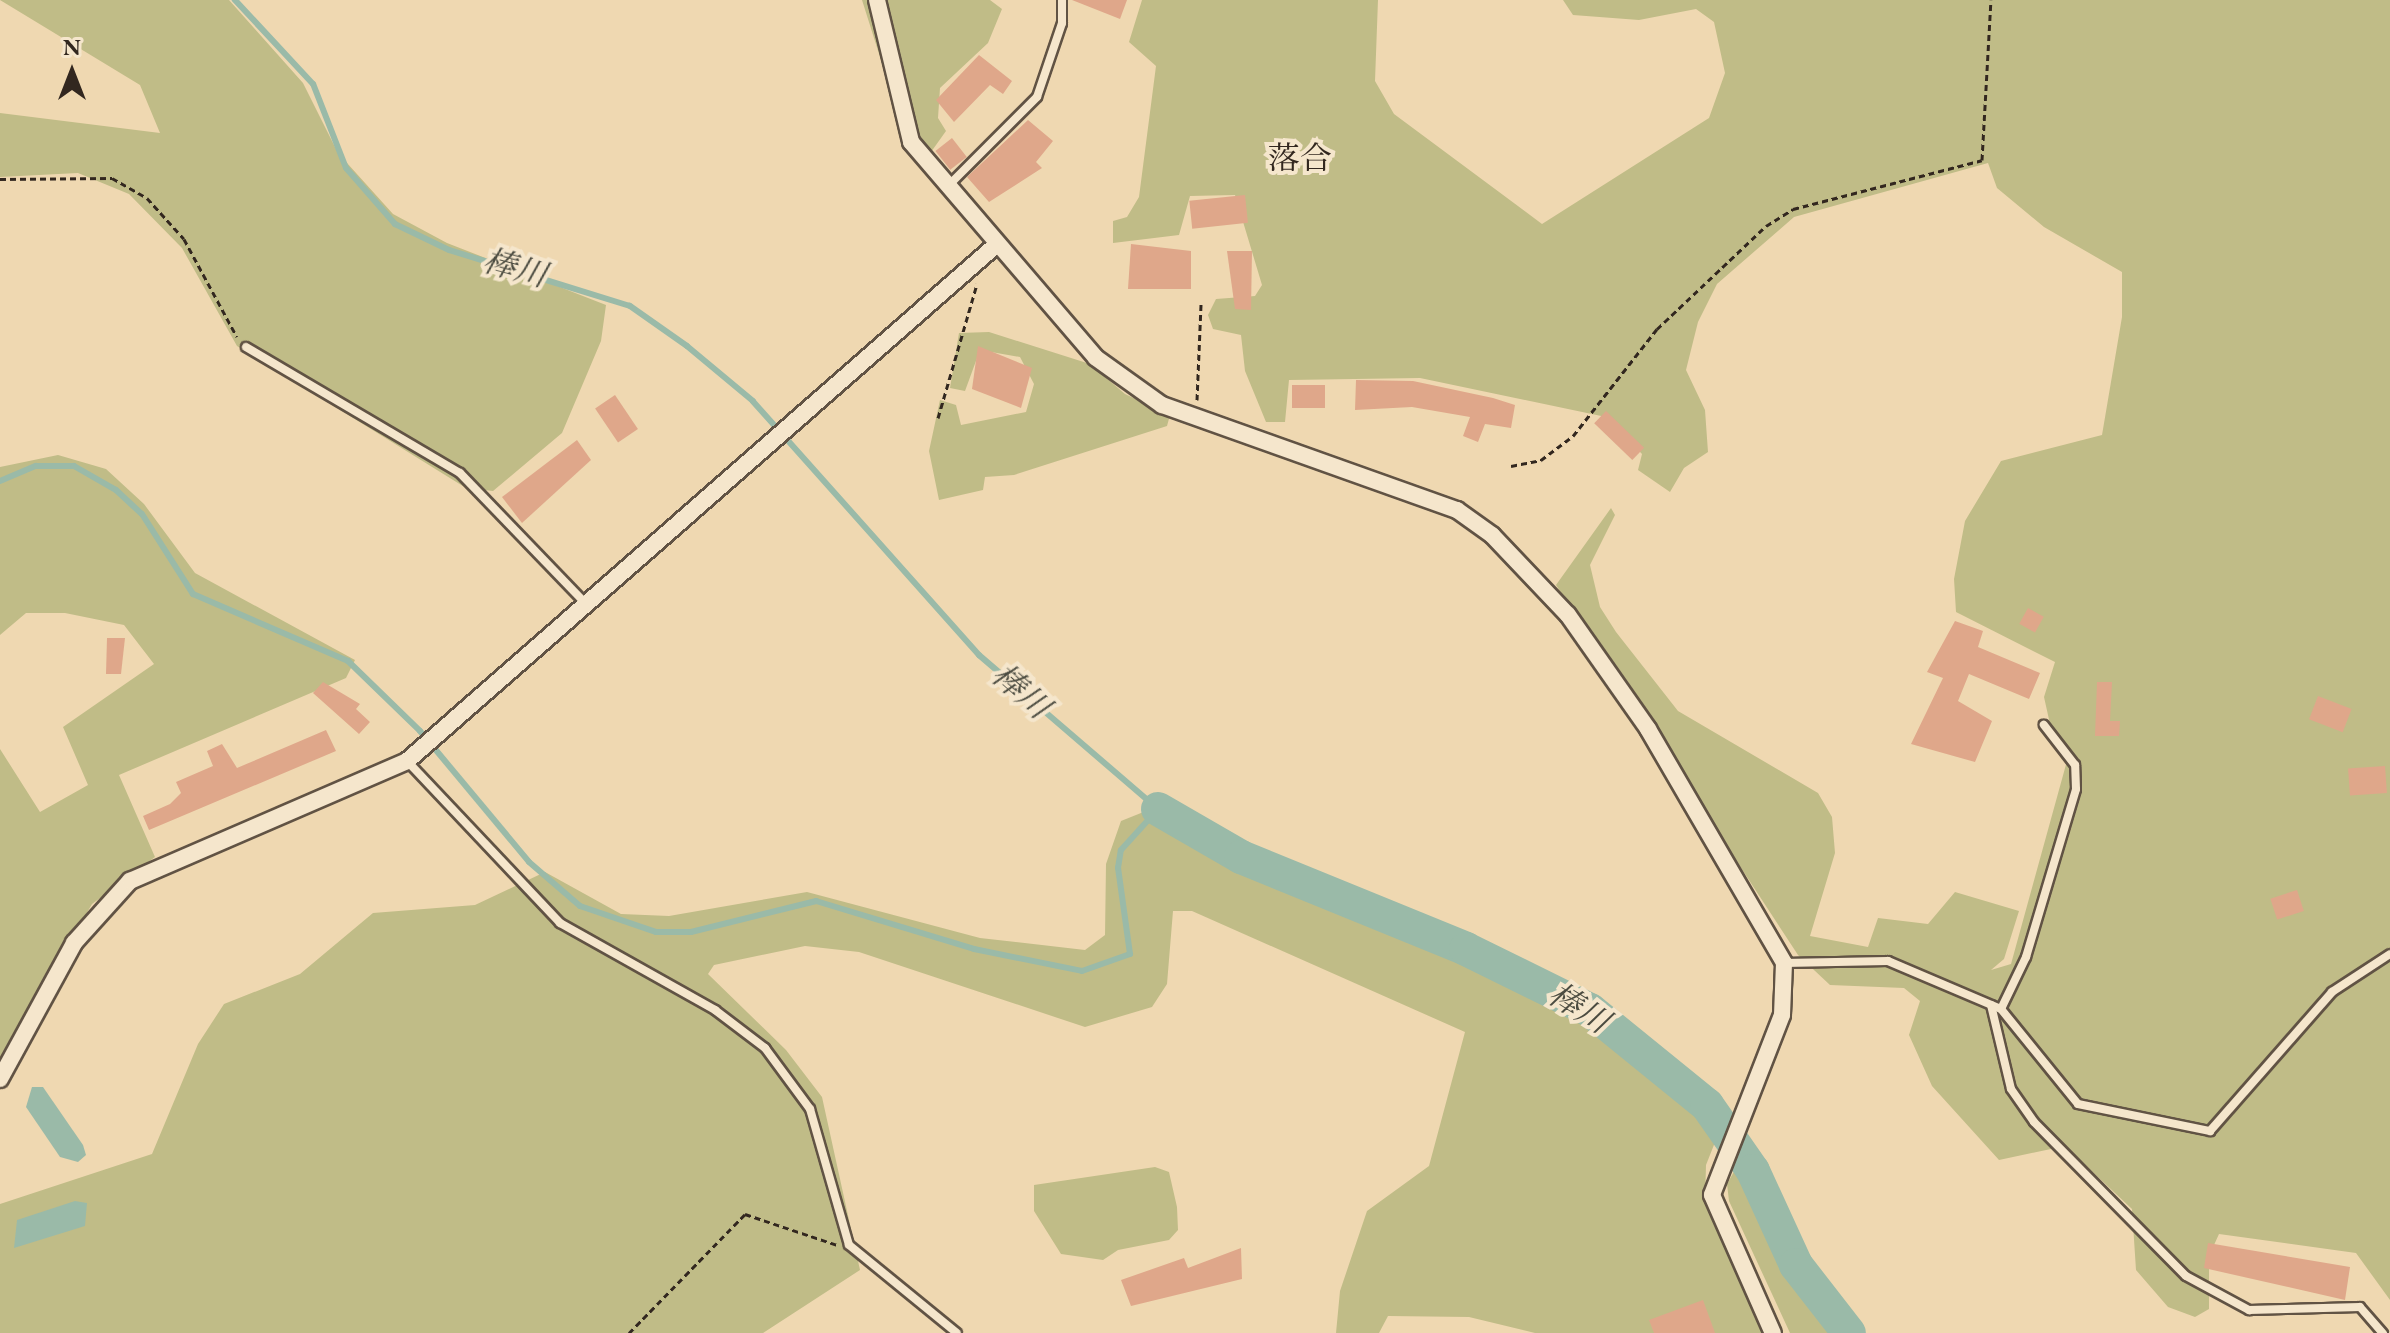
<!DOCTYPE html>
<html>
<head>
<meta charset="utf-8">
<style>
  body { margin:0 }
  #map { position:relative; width:2390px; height:1333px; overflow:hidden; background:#efd8b1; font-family:"EB Garamond","Noto Serif JP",serif }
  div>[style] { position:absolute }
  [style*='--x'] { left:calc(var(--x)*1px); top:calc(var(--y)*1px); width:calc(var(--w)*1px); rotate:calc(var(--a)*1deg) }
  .green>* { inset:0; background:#c0bc87 }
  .water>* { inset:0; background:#9abaa8 }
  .stream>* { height:6px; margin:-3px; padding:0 3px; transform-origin:3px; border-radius:3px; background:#9abaa8 }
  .river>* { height:34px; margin:-17px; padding:0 17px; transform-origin:17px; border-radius:17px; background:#9abaa8 }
  .building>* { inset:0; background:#dfa78a; transform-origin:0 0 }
  .path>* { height:3px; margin-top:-1.5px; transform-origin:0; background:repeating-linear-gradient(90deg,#32271f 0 6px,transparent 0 10px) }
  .roads { filter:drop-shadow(2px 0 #615344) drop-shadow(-2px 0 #615344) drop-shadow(0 2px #615344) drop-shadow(0 -2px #615344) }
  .service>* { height:8px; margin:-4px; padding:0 4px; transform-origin:4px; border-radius:4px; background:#f5e6cc }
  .minor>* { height:16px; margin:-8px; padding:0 8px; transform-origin:8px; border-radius:8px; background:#f5e6cc }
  span { translate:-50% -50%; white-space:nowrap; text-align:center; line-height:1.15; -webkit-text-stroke:8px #f5e6cc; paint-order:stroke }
  .neighbourhood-label { font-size:32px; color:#32271f }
  .water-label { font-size:32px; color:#4c4c41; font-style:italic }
  .north { position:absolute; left:32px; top:32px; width:80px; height:80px; -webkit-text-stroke:6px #f5e6cc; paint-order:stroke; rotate:0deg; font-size:22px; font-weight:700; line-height:32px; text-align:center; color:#32271f }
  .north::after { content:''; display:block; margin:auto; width:28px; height:36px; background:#32271f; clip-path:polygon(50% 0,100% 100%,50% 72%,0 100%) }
</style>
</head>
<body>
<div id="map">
  <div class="green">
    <div style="clip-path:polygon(0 0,229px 0,303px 83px,338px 153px,393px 214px,447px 243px,606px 305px,601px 341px,562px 433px,493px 491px,466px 488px,237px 346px,182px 248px,129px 194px,78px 173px,0 177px,0 113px,160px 133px,140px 85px)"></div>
    <div style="clip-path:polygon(862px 0,990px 0,1002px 9px,988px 43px,940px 88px,938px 118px,946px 131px,931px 152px,923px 150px,886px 76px)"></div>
    <div style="clip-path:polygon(1142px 0,1378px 0,1375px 81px,1394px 114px,1542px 224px,1709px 118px,1725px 73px,1714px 22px,1696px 9px,1639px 20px,1573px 15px,1563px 0,2390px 0,2390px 1300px,2356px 1253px,2219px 1234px,2209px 1256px,2209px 1309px,2195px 1317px,2168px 1307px,2136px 1270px,2132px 1209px,2065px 1146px,1999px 1160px,1932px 1086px,1909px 1035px,1920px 1001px,1904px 988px,1830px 985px,1798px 955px,1556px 585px,1611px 508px,1615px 515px,1590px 565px,1600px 607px,1616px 632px,1678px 711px,1818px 793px,1832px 817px,1835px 853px,1810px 936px,1868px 947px,1878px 918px,1928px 924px,1955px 892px,2019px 911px,2004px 959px,1991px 970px,2011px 964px,2070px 750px,2050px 724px,2044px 697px,2055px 662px,1956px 612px,1954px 579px,1965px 521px,2001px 461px,2102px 435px,2122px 317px,2122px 272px,2044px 227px,1997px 188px,1988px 163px,1794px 217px,1717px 284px,1698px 322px,1686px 370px,1705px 410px,1708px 452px,1684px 468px,1670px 492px,1638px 470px,1642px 454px,1606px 417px,1420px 378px,1289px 380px,1285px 422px,1266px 422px,1245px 371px,1241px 335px,1213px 329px,1208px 315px,1216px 299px,1255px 296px,1262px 285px,1235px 195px,1190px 196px,1179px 235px,1113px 243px,1113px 221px,1127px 217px,1139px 197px,1156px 66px,1129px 42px)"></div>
    <div style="clip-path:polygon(989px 332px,1090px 364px,1125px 394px,1170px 415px,1167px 426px,1014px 475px,985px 477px,983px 490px,939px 500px,929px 451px,940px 400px,956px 405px,961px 425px,1026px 412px,1034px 384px,1020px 357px,980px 350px,965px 391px,950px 388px,959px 333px)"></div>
    <div style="clip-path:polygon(58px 455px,106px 469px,144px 504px,195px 573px,355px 660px,346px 678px,119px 775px,155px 857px,92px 904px,0 1063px,0 749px,40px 812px,88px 785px,63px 727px,154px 664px,124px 625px,65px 613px,26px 613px,0 635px,0 467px)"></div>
    <div style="clip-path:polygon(1161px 805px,1308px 877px,1540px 973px,1713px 1098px,1727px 1112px,1706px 1165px,1705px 1202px,1766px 1333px,1535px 1333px,1469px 1317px,1388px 1316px,1379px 1333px,1336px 1333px,1340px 1291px,1367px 1211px,1429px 1166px,1465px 1032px,1192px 911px,1173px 911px,1167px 984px,1152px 1007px,1085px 1027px,859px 952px,805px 946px,714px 965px,708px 974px,786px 1050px,822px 1097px,860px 1270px,763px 1333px,0 1333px,0 1204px,152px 1154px,198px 1044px,224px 1004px,300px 974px,373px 913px,475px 905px,545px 872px,621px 914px,669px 916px,807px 892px,980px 938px,1085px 950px,1105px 935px,1106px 864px,1121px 821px)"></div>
    <div style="clip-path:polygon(1740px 1161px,1809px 1299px,1839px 1333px,1790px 1333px,1729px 1201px,1727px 1184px)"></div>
    <div style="clip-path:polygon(1155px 1167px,1169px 1172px,1177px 1207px,1178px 1230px,1169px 1240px,1118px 1250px,1103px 1260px,1061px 1254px,1034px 1211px,1034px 1185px)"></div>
  </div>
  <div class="water">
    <div style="clip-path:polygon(32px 1087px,43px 1087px,83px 1145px,86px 1155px,78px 1162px,60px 1157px,26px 1107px)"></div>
    <div style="clip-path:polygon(75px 1201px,87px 1203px,85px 1226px,14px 1248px,17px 1220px)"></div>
  </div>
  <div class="stream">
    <div style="--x:0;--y:481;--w:39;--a:-23"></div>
    <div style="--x:36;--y:466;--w:38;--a:0"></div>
    <div style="--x:74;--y:466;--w:48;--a:29.7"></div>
    <div style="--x:116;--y:490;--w:35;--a:43"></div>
    <div style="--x:142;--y:514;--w:95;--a:57.5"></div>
    <div style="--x:193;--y:594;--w:169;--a:23.4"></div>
    <div style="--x:348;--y:661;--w:100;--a:44.2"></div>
    <div style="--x:420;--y:731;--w:170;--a:50.2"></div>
    <div style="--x:529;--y:862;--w:67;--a:40.8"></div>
    <div style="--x:580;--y:906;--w:80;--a:18.9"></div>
    <div style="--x:656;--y:932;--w:35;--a:0"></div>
    <div style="--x:691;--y:932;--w:129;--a:-13.9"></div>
    <div style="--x:816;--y:901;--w:165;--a:16.9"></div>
    <div style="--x:974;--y:949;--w:110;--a:11.5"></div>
    <div style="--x:1082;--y:971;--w:51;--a:-19.5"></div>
    <div style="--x:1130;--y:954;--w:87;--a:-97.9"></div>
    <div style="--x:1118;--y:868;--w:18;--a:-81"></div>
    <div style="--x:1121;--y:850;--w:55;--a:-47.9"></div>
    <div style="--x:1158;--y:809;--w:236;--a:-139.3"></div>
    <div style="--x:979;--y:655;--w:340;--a:-131.7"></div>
    <div style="--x:753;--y:401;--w:86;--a:-140.2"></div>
    <div style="--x:687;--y:346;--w:70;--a:-144.9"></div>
    <div style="--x:630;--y:306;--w:189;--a:-162.8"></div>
    <div style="--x:449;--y:250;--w:60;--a:-154.3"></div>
    <div style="--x:395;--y:224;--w:74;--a:-131.2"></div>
    <div style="--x:346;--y:168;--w:90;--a:-111.4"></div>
    <div style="--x:313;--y:84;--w:115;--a:-132.9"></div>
  </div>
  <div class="river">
    <div style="--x:1158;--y:809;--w:96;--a:30"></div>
    <div style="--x:1241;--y:857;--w:243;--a:22.2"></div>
    <div style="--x:1466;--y:949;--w:138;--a:26.2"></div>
    <div style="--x:1590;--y:1010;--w:151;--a:39.1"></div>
    <div style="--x:1707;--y:1105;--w:80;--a:55.1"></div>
    <div style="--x:1753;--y:1171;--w:103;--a:65.4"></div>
    <div style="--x:1796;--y:1265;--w:86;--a:52.1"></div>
  </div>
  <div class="building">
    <div style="clip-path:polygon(1072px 0,1127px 0,1120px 19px)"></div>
    <div style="clip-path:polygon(979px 55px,1012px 81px,1003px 94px,990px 85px,954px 122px,936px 100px)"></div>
    <div style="clip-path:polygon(1028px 120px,1053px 141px,1036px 162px,1042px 168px,989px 202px,967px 177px)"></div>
    <div style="left:952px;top:138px;width:24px;height:21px;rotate:52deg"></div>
    <div style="left:1245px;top:195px;width:28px;height:56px;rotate:84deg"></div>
    <div style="clip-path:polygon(1131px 244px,1191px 251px,1191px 289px,1128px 289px)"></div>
    <div style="clip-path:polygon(1227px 251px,1252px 251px,1251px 310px,1235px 309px)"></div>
    <div style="clip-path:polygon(978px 346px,1032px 368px,1021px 408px,972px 389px)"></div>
    <div style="clip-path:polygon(1356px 380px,1413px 381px,1493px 398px,1515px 405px,1511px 428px,1485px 424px,1478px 442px,1463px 436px,1470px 417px,1412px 407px,1355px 410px)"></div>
    <div style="left:1325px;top:385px;width:23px;height:33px;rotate:90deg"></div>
    <div style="left:615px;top:395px;width:41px;height:24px;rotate:56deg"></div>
    <div style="left:1606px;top:411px;width:53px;height:17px;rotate:44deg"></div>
    <div style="clip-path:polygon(577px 440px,591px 460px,522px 523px,502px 497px)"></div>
    <div style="left:2028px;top:608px;width:18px;height:18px;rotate:29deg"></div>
    <div style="clip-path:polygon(1955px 621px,1983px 631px,1978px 647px,2040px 673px,2029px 699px,1969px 674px,1958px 701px,1992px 721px,1975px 762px,1911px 744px,1943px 678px,1927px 672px)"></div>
    <div style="clip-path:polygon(107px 638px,125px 638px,121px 674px,106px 674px)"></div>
    <div style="clip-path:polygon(323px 682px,360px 704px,356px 709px,370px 722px,359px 734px,313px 693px)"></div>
    <div style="clip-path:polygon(2097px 682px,2112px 682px,2110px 721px,2120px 721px,2119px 736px,2095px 736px)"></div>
    <div style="left:2318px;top:696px;width:36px;height:25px;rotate:21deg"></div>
    <div style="clip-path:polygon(326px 730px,336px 751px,149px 830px,143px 816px,170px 804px,181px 793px,176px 782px,213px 766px,207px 751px,222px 744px,237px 768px)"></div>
    <div style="left:2385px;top:766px;width:27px;height:37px;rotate:86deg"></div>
    <div style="left:2297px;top:890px;width:22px;height:28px;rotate:72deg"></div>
    <div style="clip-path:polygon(2208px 1243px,2350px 1267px,2345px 1300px,2204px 1268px)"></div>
    <div style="clip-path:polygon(1241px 1248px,1242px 1279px,1131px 1306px,1121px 1280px,1184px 1258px,1188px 1268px)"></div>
    <div style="clip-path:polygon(1703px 1300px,1715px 1333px,1654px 1333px,1649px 1320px)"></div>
  </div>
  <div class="path">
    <div style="--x:0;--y:179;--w:112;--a:-0.5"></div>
    <div style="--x:112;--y:178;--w:40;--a:29.7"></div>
    <div style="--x:147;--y:198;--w:55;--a:47.9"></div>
    <div style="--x:184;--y:239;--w:111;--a:61.6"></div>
    <div style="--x:1197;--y:400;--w:97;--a:-87.6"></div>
    <div style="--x:938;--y:418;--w:140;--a:-73.8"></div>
    <div style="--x:1511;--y:466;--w:31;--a:-11"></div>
    <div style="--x:1541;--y:460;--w:40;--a:-37"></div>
    <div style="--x:1573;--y:436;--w:136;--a:-51.9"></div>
    <div style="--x:1657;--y:329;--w:150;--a:-43.4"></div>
    <div style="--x:1766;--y:226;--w:32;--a:-32"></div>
    <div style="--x:1793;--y:209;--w:195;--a:-14.5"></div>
    <div style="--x:1982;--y:160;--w:160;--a:-86.8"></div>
    <div style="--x:629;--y:1333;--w:166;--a:-45.7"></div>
    <div style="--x:745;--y:1214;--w:97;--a:18.6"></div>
  </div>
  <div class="roads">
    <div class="service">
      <div style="--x:948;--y:186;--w:126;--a:-45"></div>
      <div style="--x:1037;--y:97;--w:78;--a:-71.3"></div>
      <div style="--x:1062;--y:23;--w:23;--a:-90"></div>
      <div style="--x:246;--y:347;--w:248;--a:30.5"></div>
      <div style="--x:460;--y:473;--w:180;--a:46.1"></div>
      <div style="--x:407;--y:761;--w:223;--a:46.6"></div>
      <div style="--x:560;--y:923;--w:178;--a:29.3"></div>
      <div style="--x:715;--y:1010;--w:63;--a:37.2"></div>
      <div style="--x:765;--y:1048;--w:76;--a:53.6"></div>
      <div style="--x:810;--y:1109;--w:141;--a:74"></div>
      <div style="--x:849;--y:1245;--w:139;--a:39.2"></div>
      <div style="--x:1784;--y:963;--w:104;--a:-1.1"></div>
      <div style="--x:1888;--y:961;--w:123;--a:23"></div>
      <div style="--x:2001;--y:1009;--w:122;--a:51"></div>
      <div style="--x:2078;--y:1104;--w:135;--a:11.6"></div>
      <div style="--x:2210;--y:1131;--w:185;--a:-48.7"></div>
      <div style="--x:2332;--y:992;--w:69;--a:-33.2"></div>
      <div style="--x:1991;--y:1005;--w:86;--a:76.6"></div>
      <div style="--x:2011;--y:1089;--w:40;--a:55.1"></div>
      <div style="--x:2034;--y:1122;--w:216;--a:45.4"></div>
      <div style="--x:2186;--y:1276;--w:72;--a:28.4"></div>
      <div style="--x:2249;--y:1310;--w:111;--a:-1.5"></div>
      <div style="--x:2360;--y:1307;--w:35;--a:49"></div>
      <div style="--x:2001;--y:1009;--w:58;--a:-64.3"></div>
      <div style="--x:2026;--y:957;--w:175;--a:-73.4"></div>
      <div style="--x:2076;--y:789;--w:24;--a:-92"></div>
      <div style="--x:2075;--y:765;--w:51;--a:-127.8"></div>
    </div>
    <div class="minor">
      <div style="--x:877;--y:0;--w:146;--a:76.5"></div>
      <div style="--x:911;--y:142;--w:284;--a:49.4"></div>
      <div style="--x:1096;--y:358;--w:81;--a:35.5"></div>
      <div style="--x:1162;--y:405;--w:313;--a:19.6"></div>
      <div style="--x:1457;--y:510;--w:43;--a:35.5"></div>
      <div style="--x:1492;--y:535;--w:110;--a:46.5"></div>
      <div style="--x:1568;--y:615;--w:139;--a:54.9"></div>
      <div style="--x:1648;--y:729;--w:271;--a:59.8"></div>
      <div style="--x:1784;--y:963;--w:52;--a:92.2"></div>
      <div style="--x:1782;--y:1015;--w:193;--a:111.3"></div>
      <div style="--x:1712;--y:1195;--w:151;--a:66.2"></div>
      <div style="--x:0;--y:1079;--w:155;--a:-61.4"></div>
      <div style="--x:74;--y:943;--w:84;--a:-47.9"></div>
      <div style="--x:130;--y:881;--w:302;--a:-23.4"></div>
      <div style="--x:407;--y:761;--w:783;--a:-41.22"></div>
    </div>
  </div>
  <div class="neighbourhood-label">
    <span style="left:1300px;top:158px">落合</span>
  </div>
  <div class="water-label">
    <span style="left:515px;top:268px;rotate:15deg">棒川</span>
    <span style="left:1021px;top:691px;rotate:41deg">棒川</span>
    <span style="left:1579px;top:1008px;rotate:32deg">棒川</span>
  </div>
  <div class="north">N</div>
</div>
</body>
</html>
